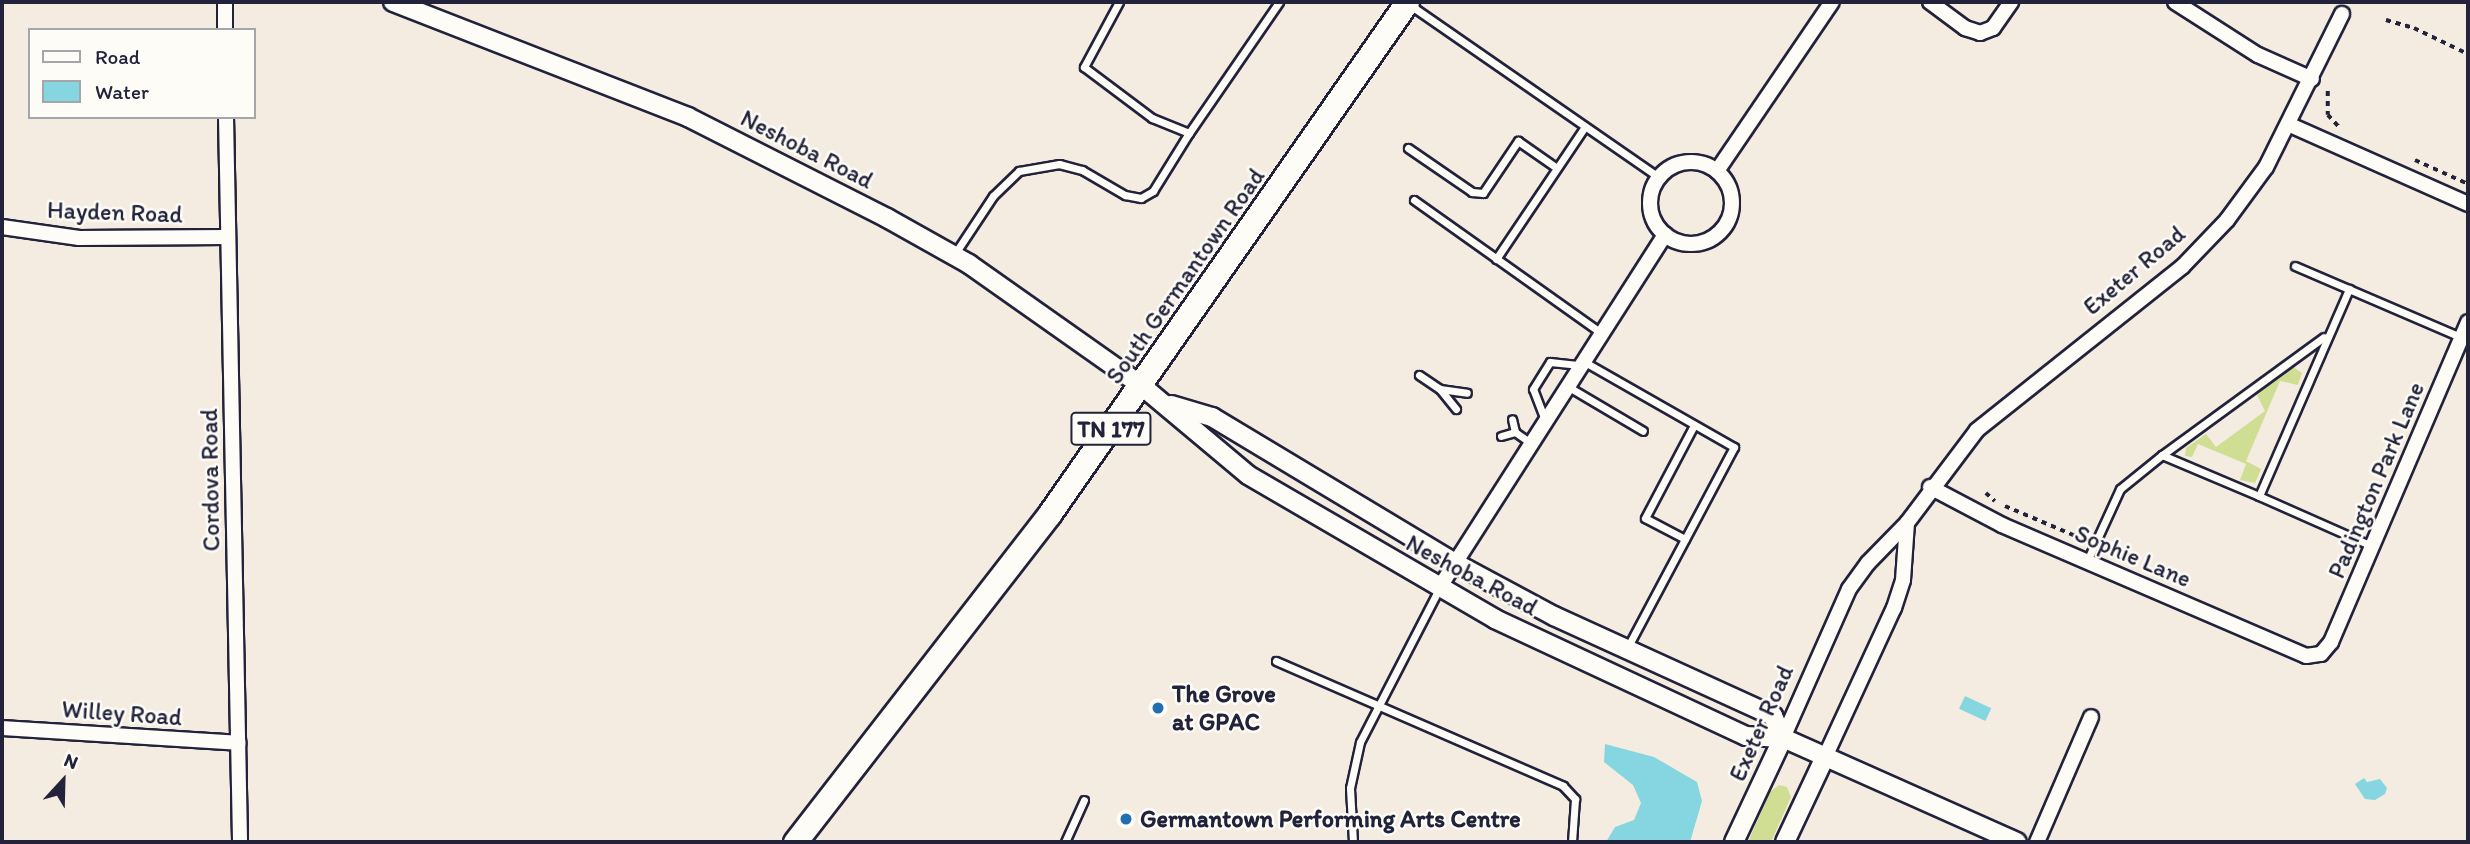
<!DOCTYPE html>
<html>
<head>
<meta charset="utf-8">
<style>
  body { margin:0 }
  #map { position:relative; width:2470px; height:844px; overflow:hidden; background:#f4ece0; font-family:Itim,sans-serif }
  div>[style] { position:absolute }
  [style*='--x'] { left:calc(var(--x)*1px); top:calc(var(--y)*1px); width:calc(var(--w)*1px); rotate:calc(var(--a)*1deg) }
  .green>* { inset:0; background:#cfde92 }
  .water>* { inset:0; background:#85d6e0; transform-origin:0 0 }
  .path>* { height:3.5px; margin-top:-1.75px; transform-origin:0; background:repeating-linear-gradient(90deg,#22223b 0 5px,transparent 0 10px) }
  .roads { filter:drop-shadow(2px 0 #22223b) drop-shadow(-2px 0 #22223b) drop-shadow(0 2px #22223b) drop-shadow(0 -2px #22223b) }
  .service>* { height:7px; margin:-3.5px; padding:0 3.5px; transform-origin:3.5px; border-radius:3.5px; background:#fdfcf7 }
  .minor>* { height:14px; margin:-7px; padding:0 7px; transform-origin:7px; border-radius:7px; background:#fdfcf7 }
  .minor>.ring { margin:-7px; padding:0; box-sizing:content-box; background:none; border:14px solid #fdfcf7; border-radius:50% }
  .tertiary>* { height:18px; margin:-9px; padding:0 9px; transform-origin:9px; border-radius:9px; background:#fdfcf7 }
  .primary>* { height:23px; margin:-11.5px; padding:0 11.5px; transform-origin:11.5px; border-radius:11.5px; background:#fdfcf7 }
  .dots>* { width:19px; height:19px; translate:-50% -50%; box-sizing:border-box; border:4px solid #fdfcf7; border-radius:50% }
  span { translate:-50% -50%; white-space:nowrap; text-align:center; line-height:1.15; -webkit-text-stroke:5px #fdfcf7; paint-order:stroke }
  .shield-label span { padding:2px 5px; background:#fdfcf7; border:2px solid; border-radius:5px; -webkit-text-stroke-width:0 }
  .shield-label { font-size:23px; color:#22223b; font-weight:700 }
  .street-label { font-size:24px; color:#22223b }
  .poi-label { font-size:24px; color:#22223b; font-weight:700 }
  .left { translate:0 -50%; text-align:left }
  .frame { position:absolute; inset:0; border:4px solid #22223b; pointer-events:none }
  .legend { position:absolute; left:28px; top:28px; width:228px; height:91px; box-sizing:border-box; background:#fdfcf7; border:2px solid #a5a5ac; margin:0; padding:9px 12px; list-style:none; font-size:21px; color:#22223b }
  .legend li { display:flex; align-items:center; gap:14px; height:35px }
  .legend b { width:35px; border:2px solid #a5a5ac }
  .north { position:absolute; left:28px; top:746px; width:70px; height:70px; -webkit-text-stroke:5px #fdfcf7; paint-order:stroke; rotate:22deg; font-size:19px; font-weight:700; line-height:28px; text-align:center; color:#22223b }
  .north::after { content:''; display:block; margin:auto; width:24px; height:32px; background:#22223b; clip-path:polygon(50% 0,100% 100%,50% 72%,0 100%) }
</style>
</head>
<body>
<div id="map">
  <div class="green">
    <div style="clip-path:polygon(2293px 367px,2302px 373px,2298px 385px,2280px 381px,2246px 461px,2261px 469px,2255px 483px,2240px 480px,2246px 464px,2198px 444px,2192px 457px,2185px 456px,2186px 448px,2206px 434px,2216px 447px,2265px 411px,2257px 395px)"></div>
    <div style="clip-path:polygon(1779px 785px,1787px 787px,1791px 797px,1771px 842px,1748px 842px,1770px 792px)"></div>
  </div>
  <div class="water">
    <div style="left:1965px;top:696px;width:29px;height:14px;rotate:25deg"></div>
    <div style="clip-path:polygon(1605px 744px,1654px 757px,1697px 782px,1702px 801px,1690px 842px,1606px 842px,1615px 827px,1634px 820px,1641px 803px,1633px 785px,1604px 762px)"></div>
    <div style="clip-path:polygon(2364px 778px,2367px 782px,2380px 779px,2387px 788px,2385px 794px,2375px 800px,2365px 799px,2355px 784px)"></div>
  </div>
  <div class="path">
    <div style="--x:2386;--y:20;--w:29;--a:16"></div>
    <div style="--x:2414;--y:28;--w:60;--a:25.7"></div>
    <div style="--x:2328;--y:91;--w:24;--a:90"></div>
    <div style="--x:2328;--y:115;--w:18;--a:47"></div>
    <div style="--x:2415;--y:160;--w:56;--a:24.3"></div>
    <div style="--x:1986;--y:493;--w:12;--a:42"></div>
    <div style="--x:2005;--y:506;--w:87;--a:23"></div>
  </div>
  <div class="roads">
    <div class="service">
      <div style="--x:1119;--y:2;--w:74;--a:118.3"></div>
      <div style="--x:1084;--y:67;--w:85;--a:36.9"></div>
      <div style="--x:1152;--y:118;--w:40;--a:22"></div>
      <div style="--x:1189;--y:133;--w:159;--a:-55.5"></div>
      <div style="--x:1410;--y:5;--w:302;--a:34.7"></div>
      <div style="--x:1408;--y:148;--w:78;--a:34.5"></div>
      <div style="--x:1472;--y:192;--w:11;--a:5"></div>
      <div style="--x:1483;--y:193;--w:63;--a:-56.1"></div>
      <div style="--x:1518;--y:141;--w:47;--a:34.7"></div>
      <div style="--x:1414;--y:200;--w:229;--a:35.4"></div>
      <div style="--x:954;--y:255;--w:71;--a:-56.5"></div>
      <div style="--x:993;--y:196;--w:36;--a:-44"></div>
      <div style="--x:1019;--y:171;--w:41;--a:-9.9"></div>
      <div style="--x:1059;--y:164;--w:24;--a:15"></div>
      <div style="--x:1082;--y:170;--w:50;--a:30.2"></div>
      <div style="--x:1125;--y:195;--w:16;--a:11"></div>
      <div style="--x:1141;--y:198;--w:14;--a:-30"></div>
      <div style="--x:1153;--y:191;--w:68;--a:-58.2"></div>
      <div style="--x:1496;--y:259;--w:158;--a:-56.1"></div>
      <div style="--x:2295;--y:266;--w:181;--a:23.2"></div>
      <div style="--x:1583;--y:361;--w:174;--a:29.7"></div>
      <div style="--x:1734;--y:447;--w:228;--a:118"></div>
      <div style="--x:1419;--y:375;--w:25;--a:34"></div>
      <div style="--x:1567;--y:386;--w:88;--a:30.6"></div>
      <div style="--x:1456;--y:409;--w:26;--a:-129"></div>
      <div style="--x:1440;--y:389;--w:27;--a:8"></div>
      <div style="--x:1545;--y:420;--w:33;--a:-111"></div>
      <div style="--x:1533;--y:389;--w:32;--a:-58"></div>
      <div style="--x:1550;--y:362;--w:30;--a:6"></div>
      <div style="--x:1515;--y:432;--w:19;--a:35"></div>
      <div style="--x:1501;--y:436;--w:15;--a:-16"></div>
      <div style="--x:1515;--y:432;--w:13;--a:-103"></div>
      <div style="--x:2162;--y:455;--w:200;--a:-36.1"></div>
      <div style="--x:2259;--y:496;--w:124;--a:23.9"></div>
      <div style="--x:1685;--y:539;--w:45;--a:-152.3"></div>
      <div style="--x:1645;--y:518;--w:105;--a:-62.2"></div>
      <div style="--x:2087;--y:561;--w:79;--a:-65.4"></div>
      <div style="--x:2120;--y:489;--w:54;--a:-39"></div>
      <div style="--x:2162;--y:455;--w:105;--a:22.9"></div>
      <div style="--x:2259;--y:496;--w:226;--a:-66.5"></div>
      <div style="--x:1276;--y:661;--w:313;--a:23.5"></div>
      <div style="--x:1563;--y:786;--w:18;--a:47"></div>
      <div style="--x:1575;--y:799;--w:43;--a:94"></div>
      <div style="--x:1065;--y:842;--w:46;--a:-65.7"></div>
      <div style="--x:1353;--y:842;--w:54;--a:-93.2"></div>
      <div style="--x:1350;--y:788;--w:47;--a:-77.7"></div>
      <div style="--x:1360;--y:742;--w:174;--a:-62.7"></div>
    </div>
    <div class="minor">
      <div style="--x:225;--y:2;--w:28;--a:90"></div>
      <div style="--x:1930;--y:2;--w:44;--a:36.6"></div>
      <div style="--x:1965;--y:28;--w:16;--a:18"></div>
      <div style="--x:1980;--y:33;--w:14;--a:-21"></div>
      <div style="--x:1993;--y:28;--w:32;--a:-55"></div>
      <div style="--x:2175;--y:2;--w:98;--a:32.6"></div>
      <div style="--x:2258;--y:55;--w:59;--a:24"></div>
      <div style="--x:226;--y:117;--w:725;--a:88.89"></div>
      <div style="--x:2290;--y:125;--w:195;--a:23.9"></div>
      <div class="ring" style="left:1650px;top:162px;width:68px;height:68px"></div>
      <div style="--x:1717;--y:171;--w:204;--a:-55.8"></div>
      <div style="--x:2;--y:227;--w:78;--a:8.1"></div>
      <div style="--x:79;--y:238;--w:148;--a:-0.4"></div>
      <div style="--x:1930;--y:487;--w:81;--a:27.8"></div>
      <div style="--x:2002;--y:525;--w:331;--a:23.3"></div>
      <div style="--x:2306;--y:656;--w:15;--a:-8"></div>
      <div style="--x:2321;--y:654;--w:16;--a:-50"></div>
      <div style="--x:2331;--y:642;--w:348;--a:-66.8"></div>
      <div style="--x:1441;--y:585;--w:416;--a:-57.4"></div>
      <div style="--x:2;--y:728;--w:237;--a:3.6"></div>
      <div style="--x:1783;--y:738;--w:163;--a:-66.1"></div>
      <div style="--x:1849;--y:589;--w:32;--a:-54"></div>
      <div style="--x:1868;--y:563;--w:56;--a:-45.7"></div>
      <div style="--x:1907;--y:523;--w:116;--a:-53"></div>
      <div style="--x:1977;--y:430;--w:262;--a:-38.5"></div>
      <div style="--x:2182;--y:267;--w:65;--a:-46.2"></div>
      <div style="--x:2227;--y:220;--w:66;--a:-53.7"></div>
      <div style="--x:2266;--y:167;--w:171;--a:-63.6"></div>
      <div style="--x:1825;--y:757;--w:164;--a:-65.2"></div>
      <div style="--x:1894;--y:608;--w:29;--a:-72"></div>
      <div style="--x:1903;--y:580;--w:57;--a:-86"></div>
      <div style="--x:2037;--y:842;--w:136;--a:-66.6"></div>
    </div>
    <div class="tertiary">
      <div style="--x:393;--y:2;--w:317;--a:21.3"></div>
      <div style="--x:688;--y:117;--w:223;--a:26.9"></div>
      <div style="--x:887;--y:218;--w:94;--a:29.3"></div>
      <div style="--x:969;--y:264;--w:212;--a:35.2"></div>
      <div style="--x:1142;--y:386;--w:138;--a:40"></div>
      <div style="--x:1248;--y:475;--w:286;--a:30.2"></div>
      <div style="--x:1495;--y:619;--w:277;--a:25"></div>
      <div style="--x:1746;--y:736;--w:37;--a:3"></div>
      <div style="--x:1783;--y:738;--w:256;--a:24"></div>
      <div style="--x:1171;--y:405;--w:43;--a:16.3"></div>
      <div style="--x:1212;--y:417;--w:283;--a:31"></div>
      <div style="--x:1455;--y:563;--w:112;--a:28.2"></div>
      <div style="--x:1554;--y:616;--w:241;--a:24.5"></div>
      <div style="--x:1773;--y:716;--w:24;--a:66"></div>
      <div style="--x:1734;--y:842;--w:115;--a:-64.8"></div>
      <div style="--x:1785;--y:842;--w:94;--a:-64.8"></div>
    </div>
    <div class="primary">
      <div style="--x:795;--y:842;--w:416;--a:-52.2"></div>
      <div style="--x:1050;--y:513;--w:623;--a:-55.06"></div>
    </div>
  </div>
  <div class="dots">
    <div style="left:1158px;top:708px;background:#1f6fb2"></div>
    <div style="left:1126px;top:819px;background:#1f6fb2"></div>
  </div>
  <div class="shield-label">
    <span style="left:1111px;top:429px">TN 177</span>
  </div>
  <div class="street-label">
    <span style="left:807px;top:149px;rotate:27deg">Neshoba Road</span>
    <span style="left:115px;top:212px;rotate:2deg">Hayden Road</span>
    <span style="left:2134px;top:270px;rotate:-40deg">Exeter Road</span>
    <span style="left:1185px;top:276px;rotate:-55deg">South Germantown Road</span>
    <span style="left:210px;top:480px;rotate:-91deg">Cordova Road</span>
    <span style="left:2376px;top:480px;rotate:-67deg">Padington Park Lane</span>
    <span style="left:2133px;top:556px;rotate:23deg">Sophie Lane</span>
    <span style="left:1472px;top:575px;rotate:28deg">Neshoba Road</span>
    <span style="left:122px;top:713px;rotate:4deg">Willey Road</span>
    <span style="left:1761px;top:723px;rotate:-66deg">Exeter Road</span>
  </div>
  <div class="poi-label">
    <span class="left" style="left:1172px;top:708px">The Grove<br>at GPAC</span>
    <span class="left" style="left:1140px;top:819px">Germantown Performing Arts Centre</span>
  </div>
  <div class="frame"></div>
  <ul class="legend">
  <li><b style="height:9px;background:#fdfcf7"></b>Road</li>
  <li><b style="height:19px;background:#85d6e0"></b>Water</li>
  </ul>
  <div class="north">N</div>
</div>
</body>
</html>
